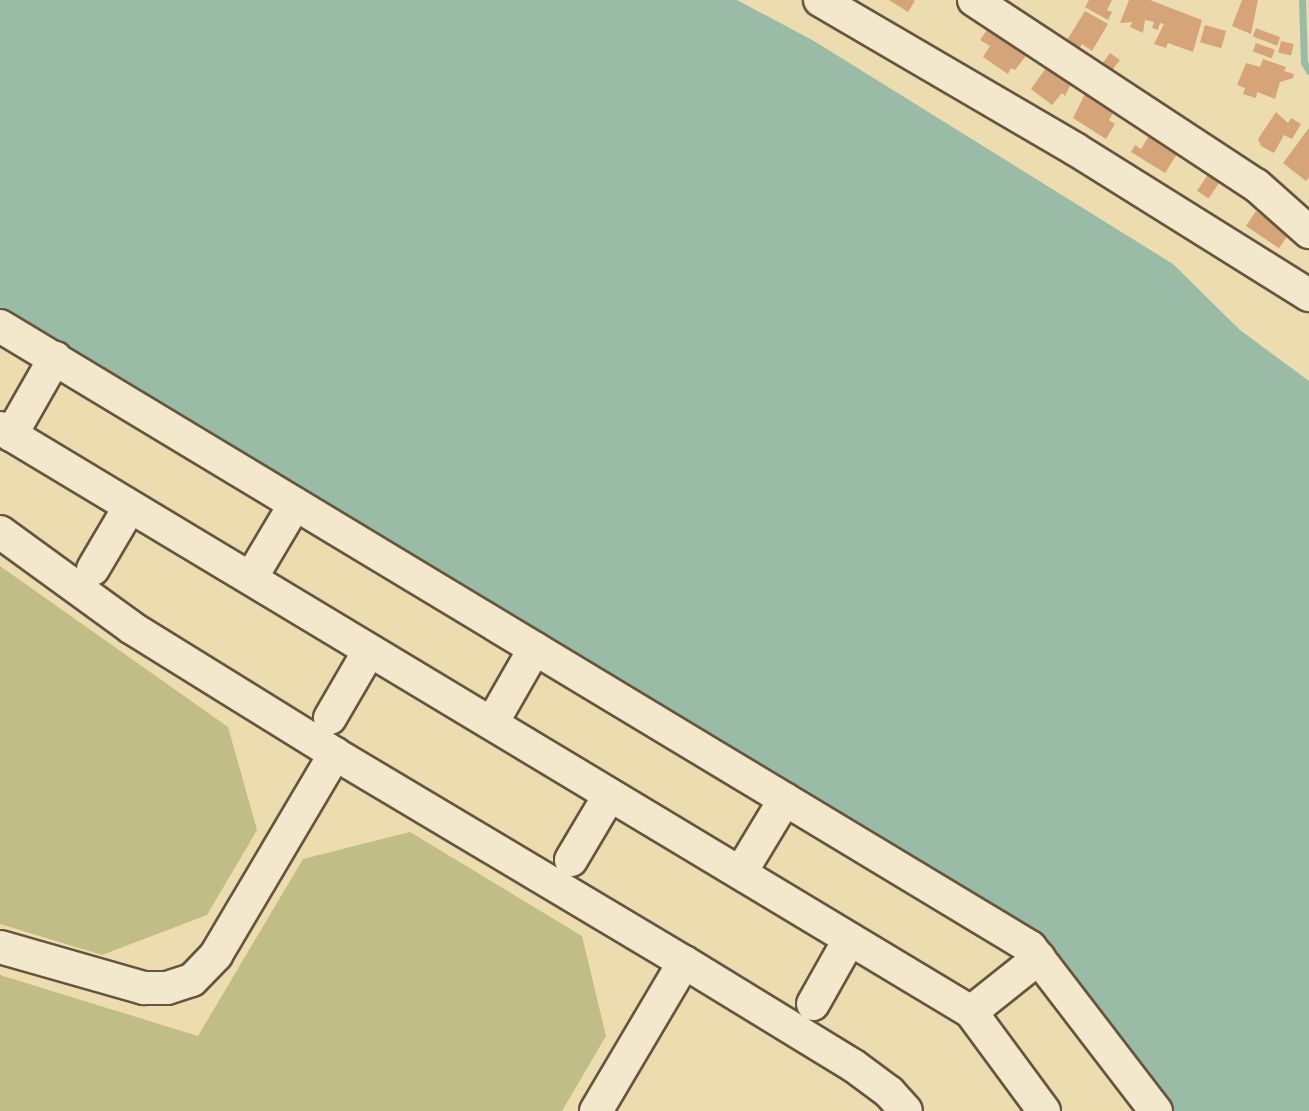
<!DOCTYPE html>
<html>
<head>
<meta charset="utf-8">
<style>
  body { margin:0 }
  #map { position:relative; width:1309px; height:1111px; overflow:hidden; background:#eddcb0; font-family:"Sorts Mill Goudy",serif }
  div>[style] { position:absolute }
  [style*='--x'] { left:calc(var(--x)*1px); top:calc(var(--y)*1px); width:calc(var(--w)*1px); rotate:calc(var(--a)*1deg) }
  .green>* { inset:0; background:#c0be86 }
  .water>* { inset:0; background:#9abca6 }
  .stream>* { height:7px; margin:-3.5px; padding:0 3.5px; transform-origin:3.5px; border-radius:3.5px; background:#9abca6 }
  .building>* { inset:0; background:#d5a478; transform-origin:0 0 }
  .roads { filter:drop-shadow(2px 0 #66563f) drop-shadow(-2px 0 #66563f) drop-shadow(0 2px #66563f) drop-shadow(0 -2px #66563f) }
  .minor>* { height:32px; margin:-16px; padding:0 16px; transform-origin:16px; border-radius:16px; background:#f3e8cc }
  span { translate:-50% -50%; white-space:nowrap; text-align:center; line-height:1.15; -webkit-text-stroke:8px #f3e8cc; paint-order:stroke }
</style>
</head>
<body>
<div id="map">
  <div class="green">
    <div style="clip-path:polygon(0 566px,228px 727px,257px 830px,207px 915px,102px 955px,0 924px)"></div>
    <div style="clip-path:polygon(410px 832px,582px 936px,606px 1036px,562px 1111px,0 1111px,0 975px,198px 1036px,303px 859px)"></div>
  </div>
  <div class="water">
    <div style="clip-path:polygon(0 0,737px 0,814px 41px,1173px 264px,1240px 330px,1309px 381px,1309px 1111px,1173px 1111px,1033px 931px,0 314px)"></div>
  </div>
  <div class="stream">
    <div style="--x:1302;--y:0;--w:62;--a:88.2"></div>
    <div style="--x:1304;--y:62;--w:10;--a:61"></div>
  </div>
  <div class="building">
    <div style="clip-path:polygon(889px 0,913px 0,915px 1px,908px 12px)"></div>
    <div style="clip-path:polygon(1089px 0,1112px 0,1107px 10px,1112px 12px,1108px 20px,1085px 7px)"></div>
    <div style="clip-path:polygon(1129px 0,1150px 0,1202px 20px,1193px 52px,1168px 43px,1166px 48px,1154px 44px,1164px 24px,1160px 23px,1158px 30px,1152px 28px,1154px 22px,1145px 20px,1143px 33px,1130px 27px,1132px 22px,1120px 23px)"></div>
    <div style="clip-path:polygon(1242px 0,1258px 0,1251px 34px,1232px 26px)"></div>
    <div style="clip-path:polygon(1085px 11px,1108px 24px,1092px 51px,1082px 44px,1078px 51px,1068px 46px,1071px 42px,1067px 40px)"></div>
    <div style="clip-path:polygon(998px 25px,1032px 48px,1015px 70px,1011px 68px,1008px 74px,983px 57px,990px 46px,980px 40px,987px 30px,993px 33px)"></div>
    <div style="left:1205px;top:25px;width:22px;height:18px;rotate:16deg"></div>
    <div style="left:1256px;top:28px;width:26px;height:9px;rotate:21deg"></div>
    <div style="left:1281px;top:41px;width:13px;height:12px;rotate:13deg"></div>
    <div style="left:1256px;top:43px;width:20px;height:9px;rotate:20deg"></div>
    <div style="clip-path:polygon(1110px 53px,1120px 60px,1112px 70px,1117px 74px,1113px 79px,1099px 68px)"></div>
    <div style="clip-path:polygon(1263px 59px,1286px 67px,1284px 71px,1294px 74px,1293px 78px,1280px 82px,1275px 99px,1257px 92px,1256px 98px,1243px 94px,1245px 88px,1237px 85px,1246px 63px,1260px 67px)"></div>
    <div style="clip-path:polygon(1051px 61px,1074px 78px,1065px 96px,1062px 93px,1052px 105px,1031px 89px)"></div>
    <div style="clip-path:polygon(1089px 86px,1118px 105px,1109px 120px,1115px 124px,1106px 139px,1073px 118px)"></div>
    <div style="clip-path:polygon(1276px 112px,1288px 123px,1291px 118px,1301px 124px,1292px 139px,1284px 135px,1274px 153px,1261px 146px,1258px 139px)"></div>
    <div style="clip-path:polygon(1309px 128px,1309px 177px,1306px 181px,1283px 163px)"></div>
    <div style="clip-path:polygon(1153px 129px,1179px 151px,1165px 173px,1131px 152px,1135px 145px,1141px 149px)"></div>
    <div style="left:1211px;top:170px;width:14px;height:25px;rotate:34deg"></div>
    <div style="left:1256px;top:211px;width:40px;height:18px;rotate:34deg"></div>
  </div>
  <div class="roads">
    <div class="minor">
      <div style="--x:820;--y:0;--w:295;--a:30.3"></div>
      <div style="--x:1075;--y:149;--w:276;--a:32"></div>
      <div style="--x:974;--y:0;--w:337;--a:33.3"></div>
      <div style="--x:1256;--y:185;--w:71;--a:41.6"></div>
      <div style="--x:0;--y:326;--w:1203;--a:31.09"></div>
      <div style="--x:1030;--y:947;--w:207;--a:52.5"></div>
      <div style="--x:0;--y:428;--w:1133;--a:31.02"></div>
      <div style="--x:971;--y:1012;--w:123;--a:53.6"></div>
      <div style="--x:11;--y:435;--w:89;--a:-60.3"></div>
      <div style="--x:0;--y:532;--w:163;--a:36"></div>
      <div style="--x:132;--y:628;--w:239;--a:31.8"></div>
      <div style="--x:335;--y:754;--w:406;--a:30.8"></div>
      <div style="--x:93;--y:569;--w:71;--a:-59.5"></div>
      <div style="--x:251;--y:578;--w:86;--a:-59.3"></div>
      <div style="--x:330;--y:718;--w:78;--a:-59.8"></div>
      <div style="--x:492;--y:723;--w:86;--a:-60.2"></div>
      <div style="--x:571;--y:860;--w:74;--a:-59.3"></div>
      <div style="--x:741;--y:872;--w:85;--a:-58.9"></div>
      <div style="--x:0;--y:947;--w:150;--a:15.9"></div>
      <div style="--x:144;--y:988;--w:23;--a:0"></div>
      <div style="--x:167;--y:988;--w:26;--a:-18"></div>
      <div style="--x:192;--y:980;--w:35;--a:-46"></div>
      <div style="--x:216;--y:955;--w:234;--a:-59.4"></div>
      <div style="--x:813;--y:1004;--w:73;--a:-60.6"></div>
      <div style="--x:971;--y:1012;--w:87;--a:-38.5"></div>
      <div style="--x:596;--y:1111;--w:173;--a:-59.4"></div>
      <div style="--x:684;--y:962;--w:199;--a:31.5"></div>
      <div style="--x:854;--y:1066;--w:44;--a:36.6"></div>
      <div style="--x:889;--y:1092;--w:25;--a:48"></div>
    </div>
  </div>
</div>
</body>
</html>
